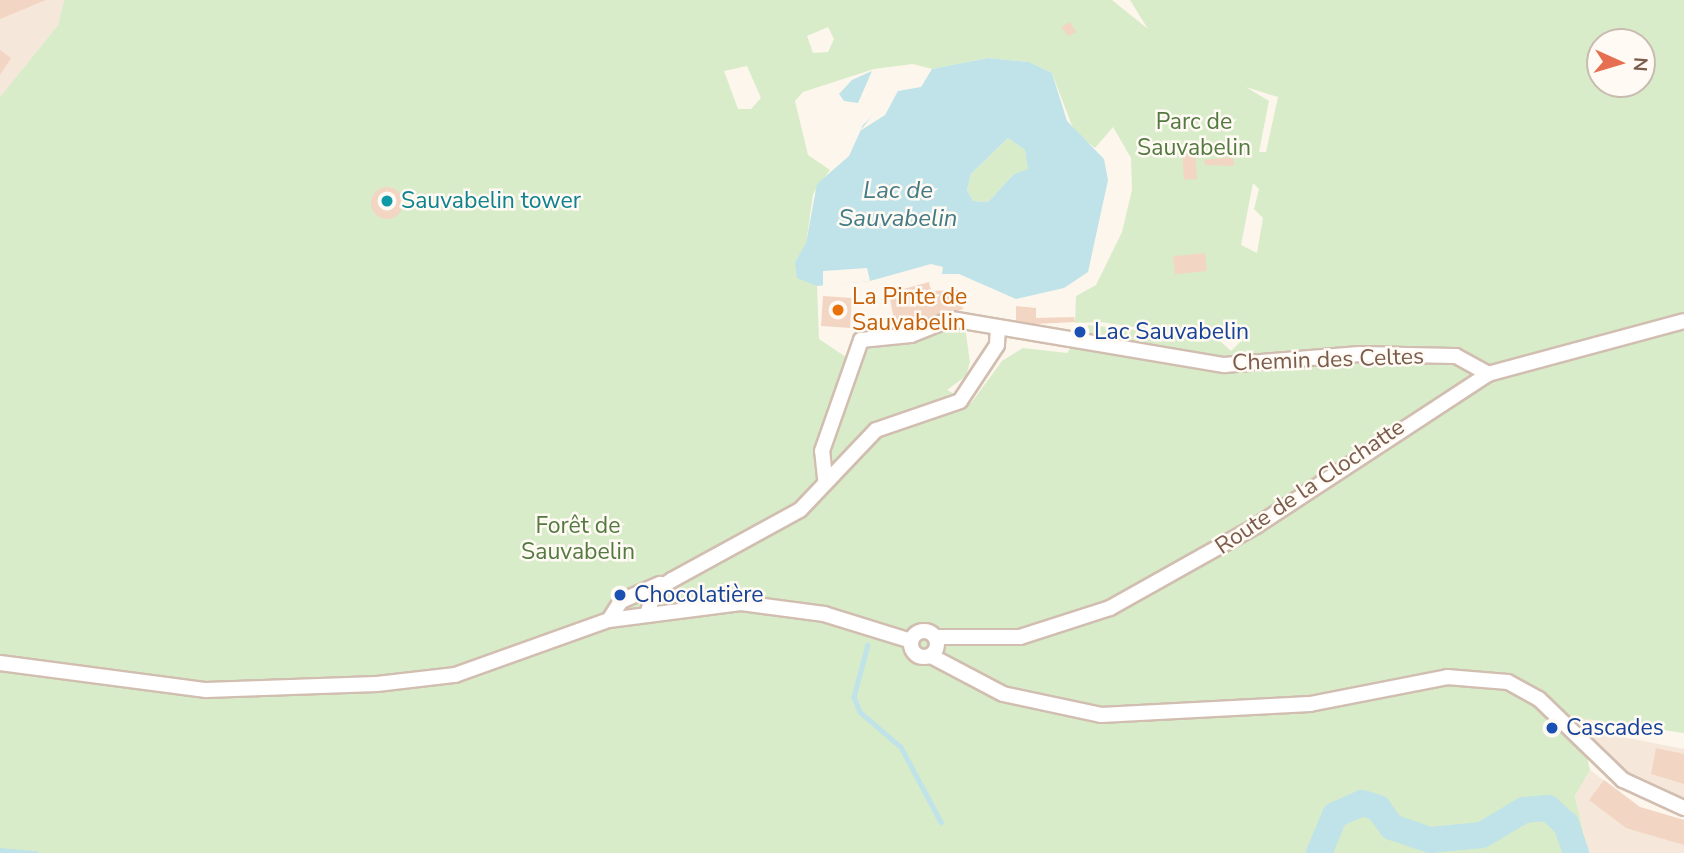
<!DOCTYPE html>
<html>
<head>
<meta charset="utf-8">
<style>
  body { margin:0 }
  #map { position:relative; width:1684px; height:853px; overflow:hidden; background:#fdf6ec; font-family:"Nunito Sans",sans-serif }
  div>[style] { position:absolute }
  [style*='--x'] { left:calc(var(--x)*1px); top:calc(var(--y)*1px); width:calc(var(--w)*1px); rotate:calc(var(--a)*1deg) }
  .residential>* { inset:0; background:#f5e8da }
  .green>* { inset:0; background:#d8ecc9 }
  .water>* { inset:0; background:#bfe3e8 }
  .pier>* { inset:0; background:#fdf6ec }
  .stream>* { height:4.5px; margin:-2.25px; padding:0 2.25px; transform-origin:2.25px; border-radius:2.25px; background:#bfe3e8 }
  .river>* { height:26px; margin:-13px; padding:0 13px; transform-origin:13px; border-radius:13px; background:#bfe3e8 }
  .building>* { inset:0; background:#f3d5c3; transform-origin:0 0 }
  .round { border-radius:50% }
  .roads { filter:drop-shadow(2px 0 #d1beb0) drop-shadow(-2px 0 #d1beb0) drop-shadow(0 2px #d1beb0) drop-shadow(0 -2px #d1beb0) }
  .street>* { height:14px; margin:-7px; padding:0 7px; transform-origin:7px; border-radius:7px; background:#fff }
  .street>.ring { margin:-7px; padding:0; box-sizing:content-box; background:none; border:14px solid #fff; border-radius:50% }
  .dots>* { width:19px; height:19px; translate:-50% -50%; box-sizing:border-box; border:4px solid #fffaf3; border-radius:50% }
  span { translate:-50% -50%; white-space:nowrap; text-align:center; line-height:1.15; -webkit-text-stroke:5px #fffaf3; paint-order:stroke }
  .park-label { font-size:23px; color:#537a41 }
  .culture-label { font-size:23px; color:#0d838f }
  .left { translate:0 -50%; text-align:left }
  .food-label { font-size:23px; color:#c56008 }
  .transit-label { font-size:23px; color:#164399 }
  .street-label { font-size:23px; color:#7a5c4d }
  .water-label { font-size:24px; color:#437c86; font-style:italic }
  .north { position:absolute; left:1586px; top:28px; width:70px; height:70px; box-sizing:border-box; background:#fffaf3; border:2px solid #cabbb1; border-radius:50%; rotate:94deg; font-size:19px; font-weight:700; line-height:28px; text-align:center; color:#7a5c4d }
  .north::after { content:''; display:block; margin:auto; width:24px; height:32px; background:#e76f51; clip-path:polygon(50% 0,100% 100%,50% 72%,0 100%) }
</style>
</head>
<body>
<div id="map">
  <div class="residential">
    <div style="clip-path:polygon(0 0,64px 0,58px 25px,0 97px)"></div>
    <div style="clip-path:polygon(1578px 713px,1618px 736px,1684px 749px,1684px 800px,1625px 775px,1572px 723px)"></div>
    <div style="clip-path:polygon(1590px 770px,1640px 807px,1684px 820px,1684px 853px,1588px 853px,1575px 796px)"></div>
  </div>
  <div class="green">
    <div style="clip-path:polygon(evenodd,64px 0,1112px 0,1148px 29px,1130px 0,1684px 0,1684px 733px,1578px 718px,1590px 770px,1575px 796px,1588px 853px,0 853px,0 97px,58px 25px,64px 0,828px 27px,834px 39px,828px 52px,813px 53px,807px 36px,828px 27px,64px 0,1600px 42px,1642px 42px,1642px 84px,1600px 84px,1600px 42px,64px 0,988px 58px,1029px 62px,1052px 73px,1074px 131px,1095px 148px,1113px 127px,1131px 158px,1132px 190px,1122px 232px,1096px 285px,1076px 296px,1075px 323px,1101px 322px,1184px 335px,1088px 325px,1067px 353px,1023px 348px,1002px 361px,971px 403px,947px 390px,966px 376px,970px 362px,965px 327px,870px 344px,855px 363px,819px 339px,817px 286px,795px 262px,806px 244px,813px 194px,830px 170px,808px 155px,795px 101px,803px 92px,874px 69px,913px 64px,932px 69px,988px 58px,64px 0,747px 66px,761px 98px,751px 109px,738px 109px,724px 71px,747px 66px,64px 0,1246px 87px,1278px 97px,1266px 152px,1259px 152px,1269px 101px,1246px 87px,64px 0,1253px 183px,1259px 189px,1254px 209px,1263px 218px,1257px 253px,1241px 245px,1253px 183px,64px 0,1226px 322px,1238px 325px,1244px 338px,1231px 351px,1220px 341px,1226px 322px)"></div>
    <div style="clip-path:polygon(1008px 138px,1025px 150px,1029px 169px,1014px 174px,988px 202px,973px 201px,967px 190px,971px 174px)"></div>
  </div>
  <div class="water">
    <div style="clip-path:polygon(evenodd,988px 58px,1029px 62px,1052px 73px,1067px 121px,1104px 159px,1108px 180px,1088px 272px,1064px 288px,1016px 299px,959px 274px,942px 274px,943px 267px,931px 264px,870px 281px,817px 286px,797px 278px,795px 262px,806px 243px,817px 184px,849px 156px,863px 125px,898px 91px,921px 87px,932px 69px,988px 58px,1008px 138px,1025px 150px,1028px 169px,1014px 174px,988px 202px,973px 201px,967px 190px,971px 174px,1008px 138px)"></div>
    <div style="clip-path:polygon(872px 71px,858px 103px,844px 101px,839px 94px,852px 80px)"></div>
  </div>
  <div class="pier">
    <div style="clip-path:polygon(898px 91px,885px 115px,860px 131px,879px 107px)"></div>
    <div style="clip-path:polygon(867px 268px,870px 281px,823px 286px,823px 271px)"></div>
  </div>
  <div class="stream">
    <div style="--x:868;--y:645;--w:54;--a:105.1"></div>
    <div style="--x:854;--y:697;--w:16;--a:68"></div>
    <div style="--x:860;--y:712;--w:54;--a:40.5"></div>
    <div style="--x:901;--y:747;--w:85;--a:61.9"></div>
    <div style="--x:0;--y:850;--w:36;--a:5"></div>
  </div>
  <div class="river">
    <div style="--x:1319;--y:853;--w:41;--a:-67.2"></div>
    <div style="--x:1335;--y:815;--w:30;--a:-24"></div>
    <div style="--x:1362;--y:803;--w:17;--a:17"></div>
    <div style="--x:1378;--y:808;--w:24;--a:54"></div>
    <div style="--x:1392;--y:827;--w:40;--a:18.9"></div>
    <div style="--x:1430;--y:840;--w:52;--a:-5.5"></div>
    <div style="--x:1482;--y:835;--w:49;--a:-30.8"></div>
    <div style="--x:1524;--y:810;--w:24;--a:-5"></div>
    <div style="--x:1548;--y:808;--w:24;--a:42"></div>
    <div style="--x:1566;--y:824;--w:31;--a:71"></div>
  </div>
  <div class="building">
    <div style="clip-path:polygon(0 0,46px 0,0 19px)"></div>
    <div style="clip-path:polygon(1070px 22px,1076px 32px,1068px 36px,1061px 27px)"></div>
    <div style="clip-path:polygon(0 50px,11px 58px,0 75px)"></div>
    <div style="left:1195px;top:151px;width:28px;height:13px;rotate:86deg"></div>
    <div style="clip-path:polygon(1233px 157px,1234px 166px,1205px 165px,1204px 160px)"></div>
    <div class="round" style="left:371px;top:187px;width:32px;height:32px"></div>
    <div style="left:1205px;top:253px;width:18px;height:32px;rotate:84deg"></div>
    <div style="clip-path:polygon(929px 282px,931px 291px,958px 290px,963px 309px,896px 332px,889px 293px)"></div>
    <div style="left:852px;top:298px;width:30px;height:29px;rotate:94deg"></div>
    <div style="clip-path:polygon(1016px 306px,1036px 308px,1036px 318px,1074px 317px,1075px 322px,1016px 325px)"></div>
    <div style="clip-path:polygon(1656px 748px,1684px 754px,1684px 784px,1651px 774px)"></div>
    <div style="clip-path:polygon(1604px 780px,1640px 807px,1684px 820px,1684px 845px,1626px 828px,1589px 800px)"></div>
  </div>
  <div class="roads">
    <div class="street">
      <div style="--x:825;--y:478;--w:27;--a:-96"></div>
      <div style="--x:822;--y:451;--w:118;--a:-70.6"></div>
      <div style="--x:861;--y:340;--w:50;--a:-5.7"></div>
      <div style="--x:911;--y:335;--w:43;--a:-21.8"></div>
      <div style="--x:951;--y:319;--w:277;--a:9.6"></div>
      <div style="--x:1224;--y:365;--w:136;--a:-4.6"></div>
      <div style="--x:1360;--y:354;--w:96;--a:1.2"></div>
      <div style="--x:1456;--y:356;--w:37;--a:29"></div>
      <div style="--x:647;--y:614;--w:24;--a:-71"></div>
      <div style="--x:655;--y:591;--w:20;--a:-33"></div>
      <div style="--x:672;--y:580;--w:146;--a:-28.7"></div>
      <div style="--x:800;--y:510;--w:110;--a:-46.5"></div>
      <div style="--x:876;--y:430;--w:89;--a:-19"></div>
      <div style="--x:960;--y:401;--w:67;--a:-56.5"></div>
      <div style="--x:997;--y:345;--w:18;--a:-87"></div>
      <div style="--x:609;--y:620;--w:22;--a:-58"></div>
      <div style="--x:621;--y:601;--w:43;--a:-23.6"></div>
      <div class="ring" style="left:911px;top:631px;width:12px;height:12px"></div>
      <div style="--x:935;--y:637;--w:85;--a:0"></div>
      <div style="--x:1020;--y:637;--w:95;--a:-17.9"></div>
      <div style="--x:1110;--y:608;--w:167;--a:-29.3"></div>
      <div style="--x:1256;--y:526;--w:277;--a:-33.2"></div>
      <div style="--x:1488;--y:374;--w:203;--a:-15.1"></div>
      <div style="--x:931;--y:656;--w:81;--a:27.8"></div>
      <div style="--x:1003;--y:694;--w:100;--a:12.1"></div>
      <div style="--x:1101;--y:715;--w:209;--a:-3"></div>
      <div style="--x:1310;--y:704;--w:140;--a:-11.1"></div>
      <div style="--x:1447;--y:677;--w:61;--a:4.7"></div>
      <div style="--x:1508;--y:682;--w:35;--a:29"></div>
      <div style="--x:1539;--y:699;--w:117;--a:44"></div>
      <div style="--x:1623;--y:780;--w:67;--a:24.7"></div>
      <div style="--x:0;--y:663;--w:208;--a:7.5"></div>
      <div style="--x:206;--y:690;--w:171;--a:-2"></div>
      <div style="--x:377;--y:684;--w:79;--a:-6.6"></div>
      <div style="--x:455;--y:675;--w:164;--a:-19.7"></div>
      <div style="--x:609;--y:620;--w:133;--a:-7.3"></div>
      <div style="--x:741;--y:603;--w:84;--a:7.5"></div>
      <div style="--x:824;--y:614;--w:91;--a:17.2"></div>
    </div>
  </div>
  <div class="dots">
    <div style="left:387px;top:201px;background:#0f9aa8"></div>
    <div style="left:838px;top:310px;background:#e8710a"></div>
    <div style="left:1080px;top:332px;background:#1a4fb4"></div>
    <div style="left:620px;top:595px;background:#1a4fb4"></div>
    <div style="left:1552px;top:728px;background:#1a4fb4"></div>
  </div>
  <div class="park-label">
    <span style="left:1194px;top:135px">Parc de<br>Sauvabelin</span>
    <span style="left:578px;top:539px">Forêt de<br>Sauvabelin</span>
  </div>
  <div class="culture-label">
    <span class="left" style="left:401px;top:201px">Sauvabelin tower</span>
  </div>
  <div class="food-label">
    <span class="left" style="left:852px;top:310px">La Pinte de<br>Sauvabelin</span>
  </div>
  <div class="transit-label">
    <span class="left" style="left:1094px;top:332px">Lac Sauvabelin</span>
    <span class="left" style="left:634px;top:595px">Chocolatière</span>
    <span class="left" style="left:1566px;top:728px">Cascades</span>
  </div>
  <div class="street-label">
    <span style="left:1328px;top:360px;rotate:-2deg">Chemin des Celtes</span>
    <span style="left:1310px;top:487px;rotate:-34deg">Route de la Clochatte</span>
  </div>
  <div class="water-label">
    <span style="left:898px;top:205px">Lac de<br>Sauvabelin</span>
  </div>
  <div class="north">N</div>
</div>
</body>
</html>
